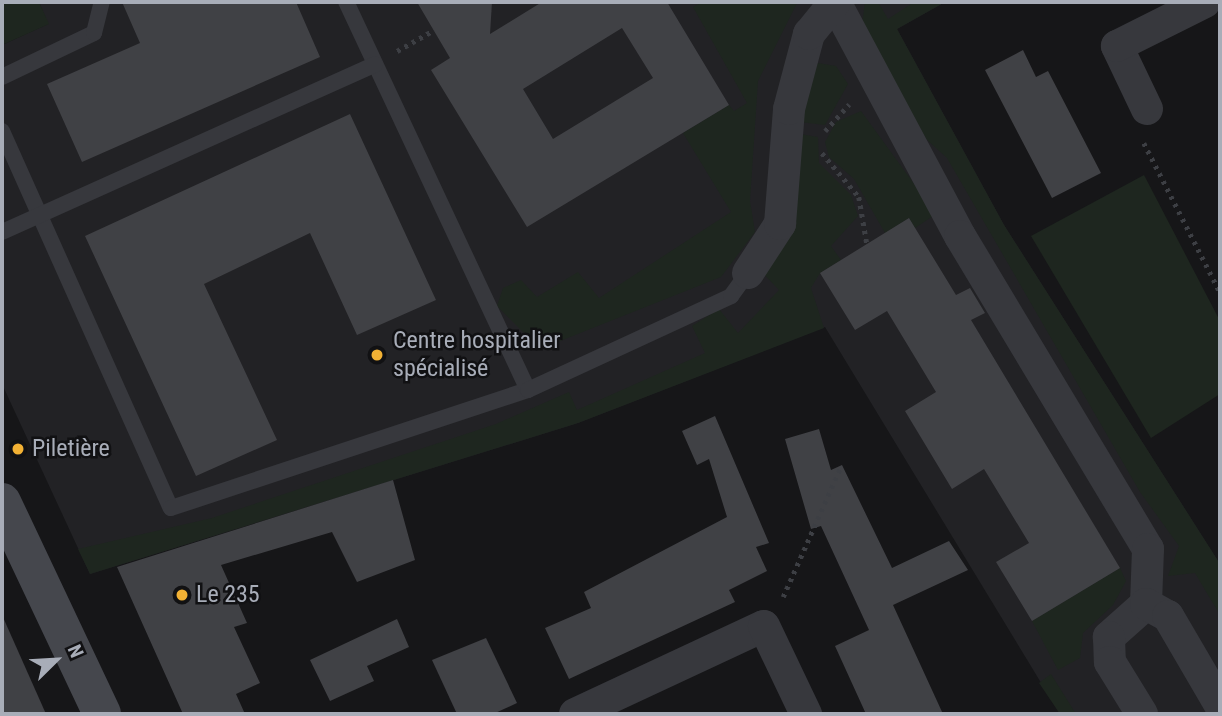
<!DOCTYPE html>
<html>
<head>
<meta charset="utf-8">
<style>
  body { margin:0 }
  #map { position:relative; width:1222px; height:716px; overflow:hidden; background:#161618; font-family:"Roboto Condensed",sans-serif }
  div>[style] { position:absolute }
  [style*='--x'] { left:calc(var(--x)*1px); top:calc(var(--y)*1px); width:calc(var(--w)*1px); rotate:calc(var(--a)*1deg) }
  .built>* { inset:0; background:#222225 }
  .green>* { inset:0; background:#1e261f }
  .building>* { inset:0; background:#404145 }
  .path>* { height:4.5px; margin-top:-2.25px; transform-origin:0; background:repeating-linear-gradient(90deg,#3d3f44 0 3.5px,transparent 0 8.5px) }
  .lane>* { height:16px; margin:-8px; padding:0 8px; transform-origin:8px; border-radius:8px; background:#37383d }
  .street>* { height:32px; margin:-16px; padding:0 16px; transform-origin:16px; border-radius:16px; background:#37383d }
  .secondary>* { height:38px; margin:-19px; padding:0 19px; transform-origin:19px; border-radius:19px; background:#45474d }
  .dots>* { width:19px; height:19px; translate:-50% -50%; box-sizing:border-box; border:4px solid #111113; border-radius:50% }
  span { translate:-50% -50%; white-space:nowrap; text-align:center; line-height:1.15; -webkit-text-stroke:5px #111113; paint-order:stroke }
  .poi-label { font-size:24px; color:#a8adb8 }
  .left { translate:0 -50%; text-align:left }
  .frame { position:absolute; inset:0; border:4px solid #a8adb8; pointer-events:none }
  .north { position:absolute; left:21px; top:625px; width:70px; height:70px; -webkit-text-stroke:5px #111113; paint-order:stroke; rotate:66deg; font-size:19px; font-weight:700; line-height:28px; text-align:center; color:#a8adb8 }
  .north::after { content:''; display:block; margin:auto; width:24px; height:32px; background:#a8adb8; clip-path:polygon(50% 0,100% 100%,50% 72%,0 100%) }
</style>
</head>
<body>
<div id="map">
  <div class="built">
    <div style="clip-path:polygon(39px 2px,945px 2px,897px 29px,1004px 225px,1220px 564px,1220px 714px,1060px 714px,825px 327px,578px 423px,90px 574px,2px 384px,2px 45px,48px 24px)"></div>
  </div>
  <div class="green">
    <div style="clip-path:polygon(2px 2px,39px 2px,49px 24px,2px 45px)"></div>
    <div style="clip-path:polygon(702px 2px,797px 3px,758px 81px,750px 201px,755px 232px,721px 277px,540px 349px,497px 306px,503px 288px,521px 280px,537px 297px,578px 272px,599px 298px,731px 212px,683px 133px,729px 105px,734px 111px,747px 103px,693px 7px)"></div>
    <div style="clip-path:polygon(865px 2px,878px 2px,888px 19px,914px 2px,945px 2px,897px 29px,1004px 225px,1220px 564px,1220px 615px,1195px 573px,1168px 576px,1179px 546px,1140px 492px,947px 158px,926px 139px,862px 24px)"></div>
    <div style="clip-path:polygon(818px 63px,836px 66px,848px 84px,825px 125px,800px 122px,800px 92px)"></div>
    <div style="clip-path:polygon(861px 111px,936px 214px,915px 228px,909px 218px,885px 233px,854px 179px,829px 157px,825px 142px,836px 122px)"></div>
    <div style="clip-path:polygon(800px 134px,818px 137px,819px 163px,851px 195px,858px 216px,831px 246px,841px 260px,820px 273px,811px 288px,824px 328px,578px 423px,90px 574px,78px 549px,212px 518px,496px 424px,569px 392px,577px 410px,705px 353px,692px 326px,719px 309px,738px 333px,779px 290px,759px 269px)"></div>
    <div style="clip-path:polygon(1144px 175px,1220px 321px,1220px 394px,1151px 438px,1031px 236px)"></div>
    <div style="clip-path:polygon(1120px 568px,1126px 581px,1113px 605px,1083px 633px,1080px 658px,1058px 670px,1032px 621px)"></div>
    <div style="clip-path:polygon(1051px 674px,1076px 714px,1060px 714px,1039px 683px)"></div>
  </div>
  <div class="building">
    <div style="clip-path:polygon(122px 2px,296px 2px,320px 57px,82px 162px,47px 84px,140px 43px)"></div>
    <div style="clip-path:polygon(evenodd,417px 2px,492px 2px,490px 34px,542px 2px,667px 2px,729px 105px,527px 227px,431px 70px,450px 58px,417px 2px,622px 28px,653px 78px,553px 139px,523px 89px,622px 28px)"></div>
    <div style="clip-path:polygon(1023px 50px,1036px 77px,1048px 71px,1101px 173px,1052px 198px,985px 70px)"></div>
    <div style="clip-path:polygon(350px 114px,436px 300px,357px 335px,310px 233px,204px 284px,277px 440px,196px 476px,85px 236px)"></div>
    <div style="clip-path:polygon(909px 218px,956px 295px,970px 288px,985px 313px,971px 320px,1120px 568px,1032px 621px,996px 562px,1029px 543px,984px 469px,952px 489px,905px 411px,936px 392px,887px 311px,855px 330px,820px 273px)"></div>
    <div style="clip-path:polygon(715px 416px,769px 543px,756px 547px,767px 571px,729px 590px,735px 602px,569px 679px,545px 628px,591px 608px,584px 592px,727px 517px,709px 459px,697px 465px,682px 431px)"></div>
    <div style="clip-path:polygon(819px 429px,831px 470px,842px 465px,892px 568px,949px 541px,968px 570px,893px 605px,943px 714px,866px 714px,835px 646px,869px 630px,821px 526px,811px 529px,785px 439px)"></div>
    <div style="clip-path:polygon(393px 480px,415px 560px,357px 582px,332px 532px,221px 565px,247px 623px,234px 627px,260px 683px,236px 694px,245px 714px,183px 714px,117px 567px)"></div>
    <div style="clip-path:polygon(2px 615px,46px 714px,2px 714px)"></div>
    <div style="clip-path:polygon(397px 619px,409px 647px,367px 666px,374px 681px,330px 701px,310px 660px)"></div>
    <div style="clip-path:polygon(486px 638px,517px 703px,493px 714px,457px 714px,432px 660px)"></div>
  </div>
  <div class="path">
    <div style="--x:397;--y:51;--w:43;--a:-29.6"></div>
    <div style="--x:825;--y:131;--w:36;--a:-48"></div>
    <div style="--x:1144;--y:143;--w:167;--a:63"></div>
    <div style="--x:822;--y:153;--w:57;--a:49.9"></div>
    <div style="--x:859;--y:197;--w:48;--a:80.3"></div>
    <div style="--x:783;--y:597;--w:143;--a:-66.1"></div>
  </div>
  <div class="lane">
    <div style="--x:2;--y:77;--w:102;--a:-25.6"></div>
    <div style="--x:94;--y:33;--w:32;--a:-76"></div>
    <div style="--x:2;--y:131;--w:413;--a:65.9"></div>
    <div style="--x:171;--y:508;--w:376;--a:-18.3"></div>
    <div style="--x:528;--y:390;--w:429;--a:-115.1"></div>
    <div style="--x:2;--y:232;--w:409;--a:-24.2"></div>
    <div style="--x:528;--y:390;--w:224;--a:-24.8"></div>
    <div style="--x:731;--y:296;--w:29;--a:-54"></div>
  </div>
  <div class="street">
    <div style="--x:835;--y:2;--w:265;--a:61.9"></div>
    <div style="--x:960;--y:236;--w:365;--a:59"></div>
    <div style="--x:1148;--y:549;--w:55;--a:92.1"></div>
    <div style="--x:1146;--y:604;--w:50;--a:138.3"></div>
    <div style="--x:1109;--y:637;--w:25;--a:88"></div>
    <div style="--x:1110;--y:662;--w:61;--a:58.4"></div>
    <div style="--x:1147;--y:109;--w:70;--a:-115.5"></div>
    <div style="--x:1117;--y:46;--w:98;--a:-26.6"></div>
    <div style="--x:748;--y:273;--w:59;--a:-56.9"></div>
    <div style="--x:780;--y:224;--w:115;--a:-85.5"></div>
    <div style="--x:789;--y:109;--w:78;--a:-75.1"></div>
    <div style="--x:809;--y:34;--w:41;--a:-50.9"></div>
    <div style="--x:1146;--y:604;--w:25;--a:29"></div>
    <div style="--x:1168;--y:616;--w:103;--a:59.7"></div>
    <div style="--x:575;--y:714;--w:208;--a:-25"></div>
    <div style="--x:764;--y:626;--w:98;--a:64.5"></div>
  </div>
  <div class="secondary">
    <div style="--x:2;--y:502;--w:234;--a:64.7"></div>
  </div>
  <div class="dots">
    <div style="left:377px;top:355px;background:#f2b134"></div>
    <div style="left:18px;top:449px;background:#f2b134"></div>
    <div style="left:182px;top:595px;background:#f2b134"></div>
  </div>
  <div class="poi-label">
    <span class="left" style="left:393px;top:355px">Centre hospitalier<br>spécialisé</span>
    <span class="left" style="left:32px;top:449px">Piletière</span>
    <span class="left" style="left:196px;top:595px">Le 235</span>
  </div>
  <div class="frame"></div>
  <div class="north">N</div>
</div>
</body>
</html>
